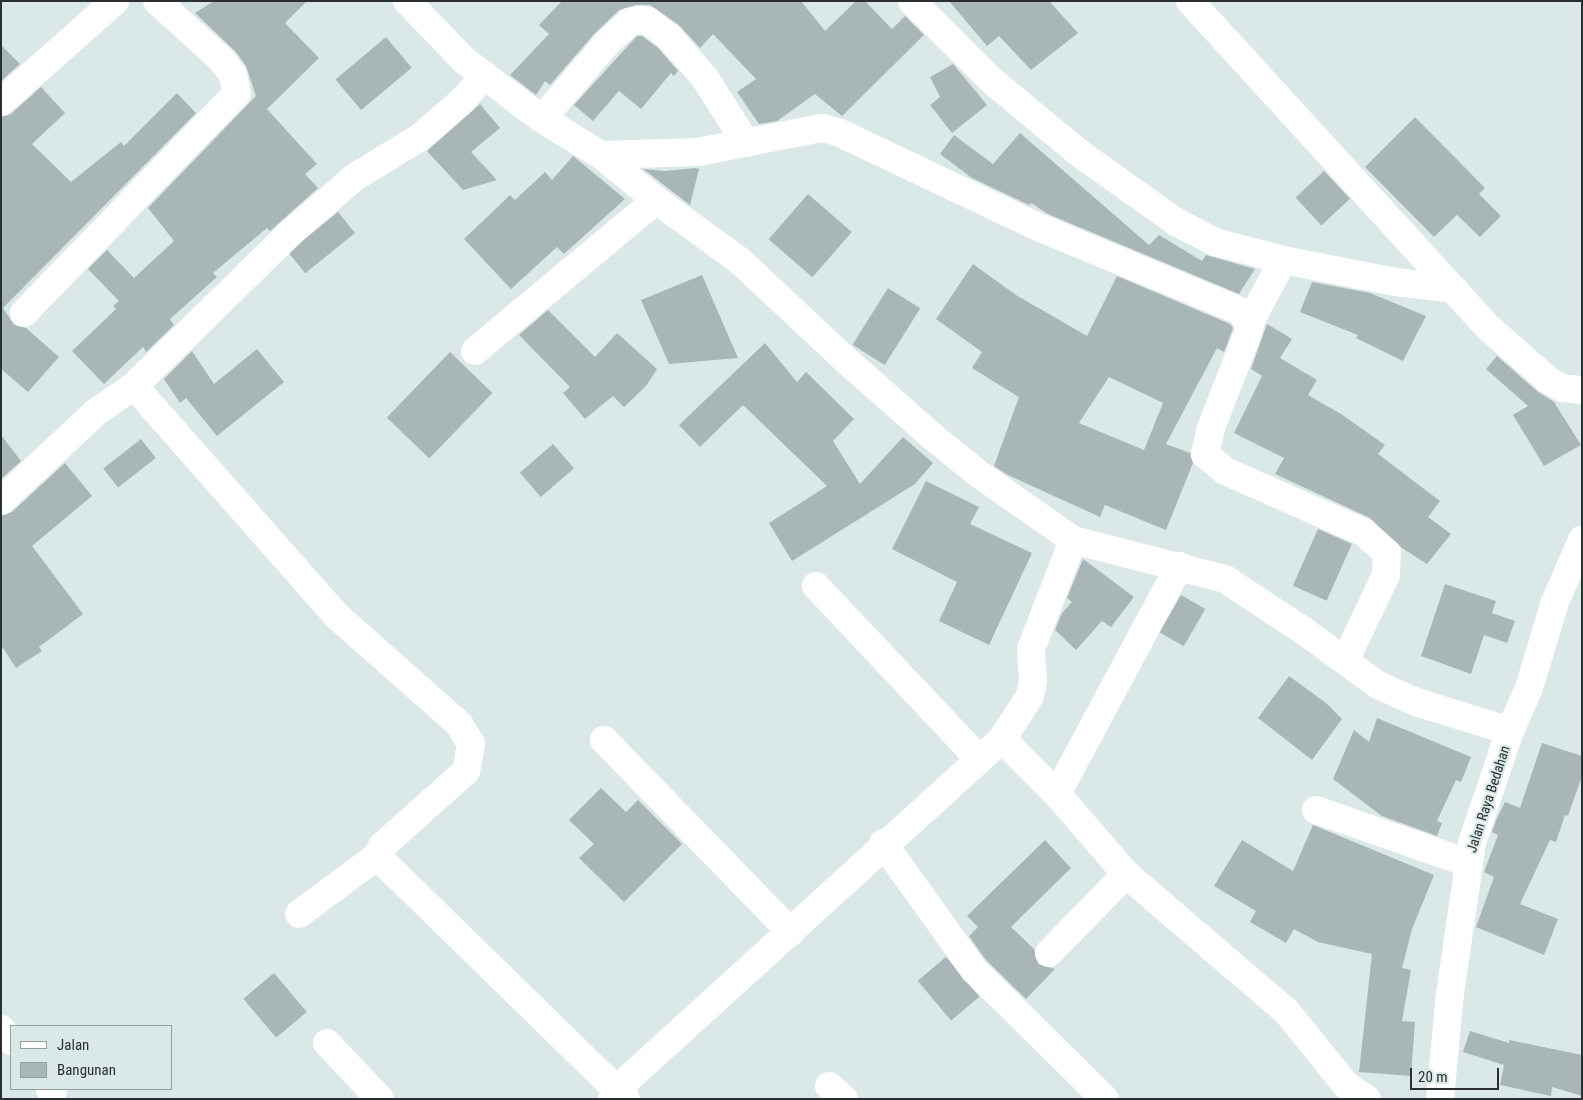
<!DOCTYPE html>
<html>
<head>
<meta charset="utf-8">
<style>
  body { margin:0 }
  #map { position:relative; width:1583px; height:1100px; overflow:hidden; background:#dae8e8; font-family:"Roboto Condensed",sans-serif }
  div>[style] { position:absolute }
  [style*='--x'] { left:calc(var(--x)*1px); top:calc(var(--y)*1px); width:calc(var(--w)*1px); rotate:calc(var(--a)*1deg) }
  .building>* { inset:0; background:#a9b6b7; transform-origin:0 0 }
  .street>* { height:28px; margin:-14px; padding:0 14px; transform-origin:14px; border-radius:14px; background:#fff }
  .secondary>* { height:28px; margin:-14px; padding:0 14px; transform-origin:14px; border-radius:14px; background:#fff }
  span { translate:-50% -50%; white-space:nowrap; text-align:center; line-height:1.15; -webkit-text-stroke:4px #dae8e8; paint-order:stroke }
  .street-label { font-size:14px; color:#2a2f2f }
  .frame { position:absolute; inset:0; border:2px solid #2a2f2f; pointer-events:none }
  .legend { position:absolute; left:10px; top:1025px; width:162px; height:65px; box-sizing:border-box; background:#dae8e8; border:1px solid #949e9e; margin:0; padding:6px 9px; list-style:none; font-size:15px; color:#2a2f2f }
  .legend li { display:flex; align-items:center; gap:10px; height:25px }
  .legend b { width:25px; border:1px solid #949e9e }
  .scale { position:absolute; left:1410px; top:1068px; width:89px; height:22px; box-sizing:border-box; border:2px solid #2a2f2f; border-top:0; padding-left:6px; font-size:15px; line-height:18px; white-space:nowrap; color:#2a2f2f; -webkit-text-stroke:4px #dae8e8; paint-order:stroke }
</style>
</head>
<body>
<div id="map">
  <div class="building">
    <div style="clip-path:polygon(214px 1px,307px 1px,285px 23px,319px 58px,267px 109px,317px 164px,305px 174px,318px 188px,270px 231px,267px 228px,213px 273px,217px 277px,170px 319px,174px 325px,146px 352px,143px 347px,104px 384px,72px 351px,116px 309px,113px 306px,119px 301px,88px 269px,107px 250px,134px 278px,174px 241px,148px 208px,256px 96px,246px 66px,236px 52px,195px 13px)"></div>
    <div style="clip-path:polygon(562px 1px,801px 1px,825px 31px,856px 1px,865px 1px,892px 29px,905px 16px,924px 35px,842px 116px,815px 94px,777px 121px,759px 124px,737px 92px,756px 79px,713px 34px,700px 48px,679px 25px,650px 5px,636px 5px,619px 10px,594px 34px,550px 85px,545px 81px,536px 95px,510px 75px,549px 34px,539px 25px)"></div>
    <div style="clip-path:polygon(949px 1px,1049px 1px,1078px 33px,1031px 70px,999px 36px,987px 46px)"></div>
    <div style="clip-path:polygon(637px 36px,642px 36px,658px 48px,678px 71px,674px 76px,671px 73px,641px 109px,619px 91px,593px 121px,574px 105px)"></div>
    <div style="left:386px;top:37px;width:40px;height:66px;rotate:50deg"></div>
    <div style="clip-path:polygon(1px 45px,20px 64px,1px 81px)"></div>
    <div style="clip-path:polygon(953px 64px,987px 105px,952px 133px,930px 105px,940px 97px,930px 77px)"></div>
    <div style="clip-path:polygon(41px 87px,65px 113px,32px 144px,71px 182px,121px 142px,124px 146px,177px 93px,196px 113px,3px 308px,14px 325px,26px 328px,59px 357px,28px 392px,1px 369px,1px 117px,11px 114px)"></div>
    <div style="clip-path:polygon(480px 104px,500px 128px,471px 152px,497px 180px,463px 190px,427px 151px)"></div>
    <div style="clip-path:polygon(1415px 117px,1485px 188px,1479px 194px,1501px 216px,1480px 237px,1457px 215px,1434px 237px,1365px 167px)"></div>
    <div style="clip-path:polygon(1020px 133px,1149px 245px,1159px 235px,1202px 261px,1206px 255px,1255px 269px,1239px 294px,1048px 214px,1031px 203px,1029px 205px,972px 178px,940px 154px,954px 135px,993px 164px)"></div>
    <div style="clip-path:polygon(573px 156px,625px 199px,564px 254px,557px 247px,511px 289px,464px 239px,510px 195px,515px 200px,545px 172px,552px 180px)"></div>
    <div style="clip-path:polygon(695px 168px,699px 169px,690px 205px,643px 169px,665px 171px)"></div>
    <div style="left:1324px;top:171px;width:38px;height:39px;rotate:47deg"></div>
    <div style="left:808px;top:194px;width:58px;height:60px;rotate:41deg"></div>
    <div style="left:338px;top:212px;width:27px;height:64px;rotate:51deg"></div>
    <div style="clip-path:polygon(evenodd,973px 264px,1016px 295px,1087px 336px,1117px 276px,1230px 324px,1233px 328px,1224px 352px,1217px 348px,1166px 444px,1190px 453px,1193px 463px,1166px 530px,1105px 505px,1100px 517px,1008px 475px,994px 466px,1019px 397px,972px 368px,982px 352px,936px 319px,973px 264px,1109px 377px,1163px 403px,1144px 450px,1079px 423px,1109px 377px)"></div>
    <div style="clip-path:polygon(702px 275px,738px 358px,669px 364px,641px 300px)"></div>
    <div style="clip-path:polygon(1312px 282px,1370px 293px,1426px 316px,1403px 361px,1356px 338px,1358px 335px,1300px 312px)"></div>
    <div style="left:888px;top:288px;width:38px;height:67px;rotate:32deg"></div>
    <div style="clip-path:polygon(548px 310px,595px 357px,617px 333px,657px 369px,646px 386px,624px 407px,613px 396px,585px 419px,563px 393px,570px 387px,519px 335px)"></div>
    <div style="clip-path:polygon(1267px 324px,1292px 339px,1280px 358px,1317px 380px,1308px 395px,1341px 414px,1385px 445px,1378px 454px,1440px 501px,1428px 517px,1451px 534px,1427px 564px,1402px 548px,1370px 518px,1275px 474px,1284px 458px,1234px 433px,1262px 376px,1251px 369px)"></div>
    <div style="clip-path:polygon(765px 343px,797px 382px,806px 372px,854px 419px,833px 441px,860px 484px,903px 437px,933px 463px,915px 484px,792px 561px,769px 523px,827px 486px,743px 405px,700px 447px,679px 425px)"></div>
    <div style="clip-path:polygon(257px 349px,284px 382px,217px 436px,186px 398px,180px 403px,164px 379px,192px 351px,214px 384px)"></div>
    <div style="left:450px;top:352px;width:59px;height:91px;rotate:44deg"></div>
    <div style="clip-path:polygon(1497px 356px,1538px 392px,1554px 402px,1581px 445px,1544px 466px,1513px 415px,1528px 406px,1486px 369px)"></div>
    <div style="clip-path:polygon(1px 435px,21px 461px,1px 479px)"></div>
    <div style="left:141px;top:439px;width:24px;height:48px;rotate:52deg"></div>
    <div style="left:553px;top:444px;width:32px;height:44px;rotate:49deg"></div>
    <div style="clip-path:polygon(65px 463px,92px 496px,32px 546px,83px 614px,39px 647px,42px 651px,16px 668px,1px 645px,1px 516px,12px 512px)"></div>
    <div style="clip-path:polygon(926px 481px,979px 507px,970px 524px,1032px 553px,989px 645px,939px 621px,957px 582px,892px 549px)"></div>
    <div style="left:1318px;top:529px;width:37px;height:62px;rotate:24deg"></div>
    <div style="clip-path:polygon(1083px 559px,1134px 597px,1111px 627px,1102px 621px,1076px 650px,1055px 630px,1062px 613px,1072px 602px,1067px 598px)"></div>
    <div style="clip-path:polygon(1445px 584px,1496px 601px,1492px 613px,1515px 621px,1507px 643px,1484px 635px,1471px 674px,1421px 656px)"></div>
    <div style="left:1181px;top:595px;width:28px;height:43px;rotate:30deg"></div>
    <div style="clip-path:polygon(1289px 676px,1326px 703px,1342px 719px,1312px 760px,1258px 718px)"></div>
    <div style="clip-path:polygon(1377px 718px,1471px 757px,1461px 782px,1456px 780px,1437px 821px,1442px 823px,1437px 836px,1382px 816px,1333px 779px,1354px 730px,1369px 742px)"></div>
    <div style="clip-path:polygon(1542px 743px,1582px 756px,1582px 776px,1568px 816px,1565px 815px,1556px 842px,1550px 840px,1520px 904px,1558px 919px,1544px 955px,1476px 927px,1494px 877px,1484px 872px,1498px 835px,1492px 832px,1497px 818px,1505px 802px,1520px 808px)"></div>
    <div style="clip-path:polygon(601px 788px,626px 812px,638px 800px,682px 844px,624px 902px,579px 858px,594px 844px,569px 820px)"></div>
    <div style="clip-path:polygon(1313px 825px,1434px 875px,1412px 929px,1402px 968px,1411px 970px,1402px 1021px,1415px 1022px,1411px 1076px,1359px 1072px,1372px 954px,1318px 942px,1294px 929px,1286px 943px,1250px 922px,1256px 911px,1214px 886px,1242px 840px,1293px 871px)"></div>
    <div style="clip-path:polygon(1045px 840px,1071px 868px,1011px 927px,1034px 949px,1038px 964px,1055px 969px,1026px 999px,986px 960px,969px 936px,978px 927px,967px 916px)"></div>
    <div style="left:946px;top:957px;width:52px;height:37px;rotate:50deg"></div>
    <div style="left:274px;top:973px;width:51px;height:40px;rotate:50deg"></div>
    <div style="clip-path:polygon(1470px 1031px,1509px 1043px,1509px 1040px,1582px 1055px,1582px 1096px,1552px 1087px,1551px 1096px,1500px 1085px,1504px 1065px,1463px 1052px)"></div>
  </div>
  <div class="street">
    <div style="--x:407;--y:1;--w:83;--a:46"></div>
    <div style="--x:465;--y:61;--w:96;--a:37"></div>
    <div style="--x:542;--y:119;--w:69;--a:31.4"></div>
    <div style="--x:601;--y:155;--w:71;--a:39.3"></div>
    <div style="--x:656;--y:200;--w:104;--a:36"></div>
    <div style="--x:740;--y:261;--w:148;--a:43.1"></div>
    <div style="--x:848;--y:362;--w:113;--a:41.4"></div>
    <div style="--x:933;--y:437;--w:55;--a:39.1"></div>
    <div style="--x:976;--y:472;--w:118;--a:35"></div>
    <div style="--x:1073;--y:540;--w:157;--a:14.4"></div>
    <div style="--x:1225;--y:579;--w:95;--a:33.4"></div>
    <div style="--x:1304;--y:631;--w:92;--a:36.1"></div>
    <div style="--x:1378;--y:685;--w:42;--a:24.1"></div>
    <div style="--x:1416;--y:702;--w:98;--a:17.1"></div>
    <div style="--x:912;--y:1;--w:112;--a:45"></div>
    <div style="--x:991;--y:80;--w:114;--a:39.7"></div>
    <div style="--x:1079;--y:153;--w:119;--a:35.4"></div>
    <div style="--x:1176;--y:222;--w:44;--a:27.1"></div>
    <div style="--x:1215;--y:242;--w:70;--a:14.8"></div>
    <div style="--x:1283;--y:260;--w:115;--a:11"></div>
    <div style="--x:1396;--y:282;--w:58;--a:6.9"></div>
    <div style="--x:1190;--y:1;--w:445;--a:47.6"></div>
    <div style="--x:1490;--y:329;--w:77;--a:41.3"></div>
    <div style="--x:1548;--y:380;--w:16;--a:30"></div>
    <div style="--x:1562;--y:388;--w:20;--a:6"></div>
    <div style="--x:1;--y:102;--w:152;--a:-41.5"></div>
    <div style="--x:542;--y:119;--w:99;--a:-49.5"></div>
    <div style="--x:606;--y:44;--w:33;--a:-43"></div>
    <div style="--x:630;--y:22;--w:9;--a:-13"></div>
    <div style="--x:639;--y:20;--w:9;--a:6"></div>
    <div style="--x:648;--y:21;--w:26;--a:37"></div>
    <div style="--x:669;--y:37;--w:55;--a:48.7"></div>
    <div style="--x:705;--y:78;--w:77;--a:57.8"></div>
    <div style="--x:601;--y:155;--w:97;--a:-1.8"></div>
    <div style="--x:698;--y:152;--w:126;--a:-11"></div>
    <div style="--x:822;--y:128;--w:16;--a:14"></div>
    <div style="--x:838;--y:132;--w:219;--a:25.4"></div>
    <div style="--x:1036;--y:226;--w:221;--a:22.6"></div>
    <div style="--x:1240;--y:311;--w:17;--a:54"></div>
    <div style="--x:1250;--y:325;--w:8;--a:104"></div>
    <div style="--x:1248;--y:333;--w:102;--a:111.3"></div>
    <div style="--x:1211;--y:428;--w:27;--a:103"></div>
    <div style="--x:1205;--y:454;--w:26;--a:40"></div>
    <div style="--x:1225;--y:471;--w:151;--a:23.8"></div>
    <div style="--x:1363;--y:532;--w:32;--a:41"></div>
    <div style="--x:1387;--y:553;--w:22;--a:93"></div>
    <div style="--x:1386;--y:575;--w:95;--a:115.5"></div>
    <div style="--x:24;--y:313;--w:306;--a:-45.9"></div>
    <div style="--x:237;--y:93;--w:18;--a:-103"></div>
    <div style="--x:233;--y:75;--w:17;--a:-126"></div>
    <div style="--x:223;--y:61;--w:89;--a:-137.7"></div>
    <div style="--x:1249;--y:324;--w:72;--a:-62"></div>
    <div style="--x:475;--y:351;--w:236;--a:-39.8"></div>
    <div style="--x:134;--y:386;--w:216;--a:-44.4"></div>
    <div style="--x:288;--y:235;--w:89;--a:-40.9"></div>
    <div style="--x:355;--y:177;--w:75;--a:-31.4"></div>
    <div style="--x:419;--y:138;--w:55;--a:-40.6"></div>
    <div style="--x:461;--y:102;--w:36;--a:-48"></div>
    <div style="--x:1;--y:501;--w:130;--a:-43.1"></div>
    <div style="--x:96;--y:412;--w:46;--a:-34.4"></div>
    <div style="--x:134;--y:386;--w:308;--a:48.6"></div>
    <div style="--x:338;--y:617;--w:162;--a:41.5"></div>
    <div style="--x:459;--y:724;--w:23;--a:59"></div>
    <div style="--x:471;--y:744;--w:27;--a:100"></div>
    <div style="--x:466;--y:771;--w:113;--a:138.2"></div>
    <div style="--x:382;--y:846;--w:11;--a:117"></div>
    <div style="--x:377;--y:856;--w:348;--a:44.3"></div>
    <div style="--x:816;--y:586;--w:238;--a:46.7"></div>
    <div style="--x:1002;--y:739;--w:78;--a:45"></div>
    <div style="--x:1057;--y:794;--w:106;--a:49.2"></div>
    <div style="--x:1126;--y:874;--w:212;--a:40.6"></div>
    <div style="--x:1287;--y:1012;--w:94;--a:51.1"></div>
    <div style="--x:1346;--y:1085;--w:25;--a:34"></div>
    <div style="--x:604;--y:740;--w:268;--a:45.8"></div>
    <div style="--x:1057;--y:794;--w:259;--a:-61.8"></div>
    <div style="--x:1316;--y:810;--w:161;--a:19.2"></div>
    <div style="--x:883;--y:843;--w:156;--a:54.4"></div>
    <div style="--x:974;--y:970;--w:184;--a:44.6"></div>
    <div style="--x:299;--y:914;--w:97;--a:-36.6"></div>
    <div style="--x:1049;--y:953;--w:110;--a:-45.7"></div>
    <div style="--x:1;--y:1029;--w:16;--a:50"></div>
    <div style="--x:327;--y:1043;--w:77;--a:46.6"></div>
    <div style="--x:829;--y:1086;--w:20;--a:41"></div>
    <div style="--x:50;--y:1089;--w:4;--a:45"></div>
    <div style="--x:612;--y:1099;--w:11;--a:-63"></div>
    <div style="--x:617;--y:1089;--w:520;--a:-42.27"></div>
    <div style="--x:1002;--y:739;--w:51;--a:-56.9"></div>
    <div style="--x:1030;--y:696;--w:16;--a:-79"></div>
    <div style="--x:1033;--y:680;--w:31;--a:-94"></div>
    <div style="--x:1031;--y:649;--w:117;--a:-68.9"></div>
  </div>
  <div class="secondary">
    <div style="--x:1440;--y:1099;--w:105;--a:-84.6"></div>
    <div style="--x:1450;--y:994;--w:153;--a:-81.7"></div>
    <div style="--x:1472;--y:843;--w:118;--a:-71.3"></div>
    <div style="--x:1510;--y:731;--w:47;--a:-66.2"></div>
    <div style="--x:1529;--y:688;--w:90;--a:-73.2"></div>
    <div style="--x:1555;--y:602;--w:68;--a:-66.5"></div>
  </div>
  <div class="street-label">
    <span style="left:1488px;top:799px;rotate:-72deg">Jalan Raya Bedahan</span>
  </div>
  <div class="frame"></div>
  <ul class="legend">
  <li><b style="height:6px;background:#fff"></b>Jalan</li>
  <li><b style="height:14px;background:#a9b6b7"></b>Bangunan</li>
  </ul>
  <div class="scale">20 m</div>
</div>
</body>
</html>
